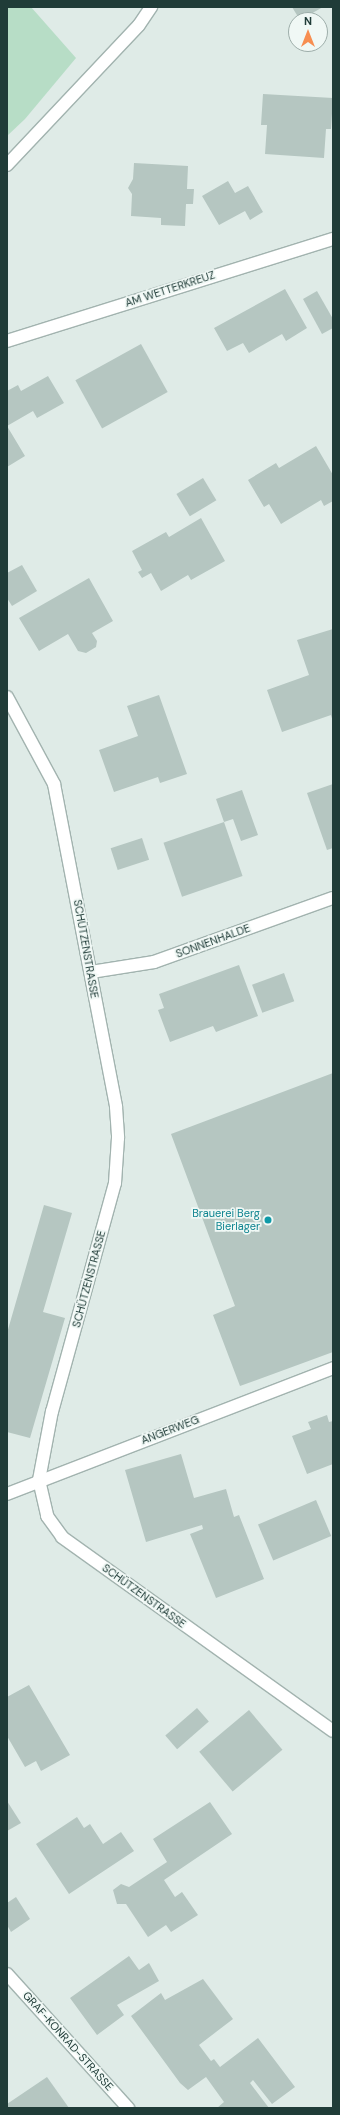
<!DOCTYPE html>
<html>
<head>
<meta charset="utf-8">
<style>
  body { margin:0 }
  #map { position:relative; width:340px; height:2115px; overflow:hidden; background:#dfebe7; font-family:"DM Sans",sans-serif }
  div>[style] { position:absolute }
  [style*='--x'] { left:calc(var(--x)*1px); top:calc(var(--y)*1px); width:calc(var(--w)*1px); rotate:calc(var(--a)*1deg) }
  .green>* { inset:0; background:#b7ddc6 }
  .building>* { inset:0; background:#b5c6c1; transform-origin:0 0 }
  .roads { filter:drop-shadow(1px 0 #a2b3af) drop-shadow(-1px 0 #a2b3af) drop-shadow(0 1px #a2b3af) drop-shadow(0 -1px #a2b3af) }
  .minor>* { height:12px; margin:-6px; padding:0 6px; transform-origin:6px; border-radius:6px; background:#fff }
  .tertiary>* { height:12px; margin:-6px; padding:0 6px; transform-origin:6px; border-radius:6px; background:#fff }
  .dots>* { width:11px; height:11px; translate:-50% -50%; box-sizing:border-box; border:2px solid #f0f8f5; border-radius:50% }
  span { translate:-50% -50%; white-space:nowrap; text-align:center; line-height:1.15; -webkit-text-stroke:3.5px #f0f8f5; paint-order:stroke }
  .street-label { font-size:11px; color:#203c38 }
  .culture-label { font-size:11px; color:#0d838f }
  .right { translate:-100% -50%; text-align:right }
  .frame { position:absolute; inset:0; border:8px solid #203c38; pointer-events:none }
  .north { position:absolute; left:288px; top:12px; width:40px; height:40px; box-sizing:border-box; background:#f0f8f5; border:1px solid #9dada9; border-radius:50%; rotate:0deg; font-size:11px; font-weight:700; line-height:16px; text-align:center; color:#203c38 }
  .north::after { content:''; display:block; margin:auto; width:14px; height:18px; background:#f78e51; clip-path:polygon(50% 0,100% 100%,50% 72%,0 100%) }
</style>
</head>
<body>
<div id="map">
  <div class="green">
    <div style="clip-path:polygon(7px 7px,31px 7px,76px 58px,25px 119px,7px 136px)"></div>
  </div>
  <div class="building">
    <div style="clip-path:polygon(292px 7px,323px 7px,300px 20px)"></div>
    <div style="clip-path:polygon(263px 94px,333px 98px,331px 129px,326px 129px,324px 158px,265px 154px,267px 125px,261px 125px)"></div>
    <div style="clip-path:polygon(134px 163px,188px 166px,187px 189px,194px 189px,193px 204px,186px 204px,185px 226px,161px 225px,161px 218px,131px 216px,132px 194px,128px 188px,133px 179px)"></div>
    <div style="clip-path:polygon(228px 181px,235px 193px,248px 186px,263px 212px,250px 220px,245px 211px,219px 225px,202px 196px)"></div>
    <div style="clip-path:polygon(285px 289px,307px 328px,286px 341px,282px 334px,249px 353px,243px 343px,227px 351px,214px 328px)"></div>
    <div style="clip-path:polygon(317px 291px,333px 319px,333px 328px,322px 334px,303px 299px)"></div>
    <div style="left:141px;top:344px;width:55px;height:75px;rotate:61deg"></div>
    <div style="clip-path:polygon(48px 376px,64px 403px,37px 418px,33px 411px,7px 426px,25px 456px,7px 467px,7px 391px,18px 385px,21px 391px)"></div>
    <div style="clip-path:polygon(316px 446px,333px 475px,333px 501px,324px 506px,321px 500px,281px 524px,269px 504px,264px 507px,248px 480px,276px 463px,279px 468px)"></div>
    <div style="left:203px;top:478px;width:26px;height:31px;rotate:59deg"></div>
    <div style="clip-path:polygon(201px 518px,225px 561px,191px 580px,188px 575px,161px 591px,151px 573px,142px 578px,138px 572px,142px 570px,132px 551px,166px 532px,169px 537px)"></div>
    <div style="clip-path:polygon(22px 565px,37px 591px,12px 606px,7px 598px,7px 573px)"></div>
    <div style="clip-path:polygon(89px 578px,113px 621px,92px 633px,97px 641px,96px 647px,86px 653px,78px 651px,68px 634px,39px 651px,19px 618px)"></div>
    <div style="clip-path:polygon(333px 629px,333px 722px,331px 715px,282px 732px,267px 690px,309px 675px,297px 640px)"></div>
    <div style="clip-path:polygon(159px 695px,187px 774px,160px 783px,158px 777px,114px 792px,99px 750px,138px 736px,127px 706px)"></div>
    <div style="clip-path:polygon(333px 784px,333px 848px,327px 850px,307px 793px)"></div>
    <div style="clip-path:polygon(242px 790px,258px 835px,241px 841px,233px 819px,224px 822px,216px 799px)"></div>
    <div style="left:224px;top:822px;width:57px;height:64px;rotate:71deg"></div>
    <div style="left:142px;top:838px;width:23px;height:33px;rotate:72deg"></div>
    <div style="clip-path:polygon(239px 965px,258px 1016px,216px 1032px,213px 1026px,170px 1042px,158px 1010px,164px 1008px,159px 994px)"></div>
    <div style="left:284px;top:973px;width:30px;height:34px;rotate:70deg"></div>
    <div style="clip-path:polygon(333px 1073px,333px 1352px,240px 1386px,213px 1315px,235px 1306px,171px 1134px)"></div>
    <div style="clip-path:polygon(44px 1205px,72px 1213px,43px 1312px,65px 1318px,30px 1438px,7px 1432px,7px 1333px)"></div>
    <div style="clip-path:polygon(327px 1415px,329px 1422px,333px 1421px,333px 1464px,307px 1474px,292px 1436px,311px 1429px,308px 1422px)"></div>
    <div style="clip-path:polygon(181px 1454px,194px 1498px,226px 1489px,234px 1517px,239px 1515px,264px 1579px,216px 1598px,190px 1534px,203px 1529px,202px 1525px,146px 1542px,125px 1470px)"></div>
    <div style="left:316px;top:1500px;width:39px;height:63px;rotate:67deg"></div>
    <div style="clip-path:polygon(29px 1685px,70px 1755px,41px 1771px,36px 1761px,25px 1767px,7px 1736px,7px 1697px)"></div>
    <div style="left:197px;top:1708px;width:18px;height:42px;rotate:49deg"></div>
    <div style="left:249px;top:1710px;width:52px;height:65px;rotate:50deg"></div>
    <div style="clip-path:polygon(7px 1801px,21px 1823px,7px 1831px)"></div>
    <div style="clip-path:polygon(210px 1802px,232px 1834px,164px 1880px,175px 1897px,182px 1892px,198px 1915px,171px 1932px,166px 1925px,148px 1937px,126px 1904px,117px 1904px,113px 1890px,121px 1884px,129px 1887px,167px 1862px,153px 1839px)"></div>
    <div style="clip-path:polygon(77px 1817px,84px 1828px,90px 1824px,103px 1844px,121px 1832px,134px 1851px,69px 1894px,36px 1844px)"></div>
    <div style="clip-path:polygon(16px 1897px,30px 1919px,11px 1932px,7px 1925px,7px 1903px)"></div>
    <div style="clip-path:polygon(129px 1956px,139px 1970px,149px 1963px,159px 1981px,117px 2005px,124px 2015px,97px 2035px,70px 1998px)"></div>
    <div style="clip-path:polygon(203px 1979px,233px 2019px,199px 2045px,211px 2061px,214px 2059px,220px 2067px,258px 2038px,295px 2087px,272px 2104px,253px 2080px,250px 2083px,269px 2108px,217px 2108px,224px 2102px,206px 2077px,188px 2090px,180px 2083px,131px 2016px,161px 1993px,165px 2000px)"></div>
    <div style="clip-path:polygon(47px 2077px,69px 2108px,7px 2108px,7px 2104px)"></div>
  </div>
  <div class="roads">
    <div class="minor">
      <div style="--x:7;--y:341;--w:342;--a:-17.4"></div>
      <div style="--x:7;--y:697;--w:99;--a:61.6"></div>
      <div style="--x:54;--y:784;--w:329;--a:79.1"></div>
      <div style="--x:116;--y:1107;--w:31;--a:86"></div>
      <div style="--x:118;--y:1138;--w:45;--a:93.8"></div>
      <div style="--x:115;--y:1183;--w:237;--a:105.4"></div>
      <div style="--x:52;--y:1411;--w:70;--a:100.7"></div>
      <div style="--x:39;--y:1480;--w:37;--a:77"></div>
      <div style="--x:47;--y:1516;--w:26;--a:54"></div>
      <div style="--x:62;--y:1537;--w:333;--a:35.6"></div>
      <div style="--x:91;--y:972;--w:64;--a:-9"></div>
      <div style="--x:154;--y:962;--w:190;--a:-19.7"></div>
      <div style="--x:7;--y:1494;--w:350;--a:-21.1"></div>
      <div style="--x:7;--y:1974;--w:181;--a:47.9"></div>
    </div>
    <div class="tertiary">
      <div style="--x:7;--y:165;--w:192;--a:-46.7"></div>
      <div style="--x:139;--y:25;--w:22;--a:-56"></div>
    </div>
  </div>
  <div class="dots">
    <div style="left:268px;top:1220px;background:#0f9aa8"></div>
  </div>
  <div class="street-label">
    <span style="left:170px;top:289px;rotate:-18deg">AM WETTERKREUZ</span>
    <span style="left:213px;top:941px;rotate:-20deg">SONNENHALDE</span>
    <span style="left:86px;top:949px;rotate:80deg">SCHÜTZENSTRASSE</span>
    <span style="left:89px;top:1279px;rotate:-75deg">SCHÜTZENSTRASSE</span>
    <span style="left:170px;top:1430px;rotate:-21deg">ANGERWEG</span>
    <span style="left:144px;top:1596px;rotate:36deg">SCHÜTZENSTRASSE</span>
    <span style="left:68px;top:2041px;rotate:48deg">GRAF-KONRAD-STRASSE</span>
  </div>
  <div class="culture-label">
    <span class="right" style="left:260px;top:1220px">Brauerei Berg<br>Bierlager</span>
  </div>
  <div class="frame"></div>
  <div class="north">N</div>
</div>
</body>
</html>
